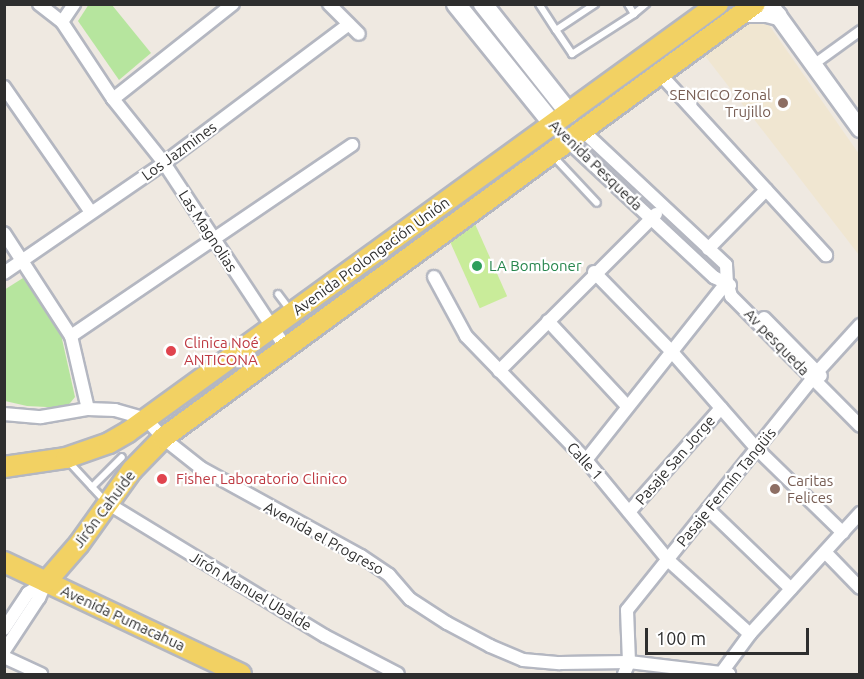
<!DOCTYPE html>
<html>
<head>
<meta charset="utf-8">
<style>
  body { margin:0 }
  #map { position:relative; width:864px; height:679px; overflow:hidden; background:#efe9e1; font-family:Ubuntu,sans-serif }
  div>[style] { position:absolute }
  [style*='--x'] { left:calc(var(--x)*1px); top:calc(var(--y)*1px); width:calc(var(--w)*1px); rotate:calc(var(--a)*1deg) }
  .education>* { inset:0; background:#f0e6d1 }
  .green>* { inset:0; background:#b6e59e }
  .pitch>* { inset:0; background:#c9ec9a; transform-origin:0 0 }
  .roads { filter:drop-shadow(2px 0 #b4b7c1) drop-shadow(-2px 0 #b4b7c1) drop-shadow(0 2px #b4b7c1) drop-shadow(0 -2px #b4b7c1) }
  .service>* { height:6px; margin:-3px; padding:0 3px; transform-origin:3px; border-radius:3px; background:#fff }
  .pedestrian>* { height:9px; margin:-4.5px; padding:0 4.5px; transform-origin:4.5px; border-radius:4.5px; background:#fff }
  .minor>* { height:12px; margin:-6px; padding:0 6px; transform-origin:6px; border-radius:6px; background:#fff }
  .tertiary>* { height:16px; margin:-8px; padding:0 8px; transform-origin:8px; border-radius:8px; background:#fff }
  .secondary>* { height:18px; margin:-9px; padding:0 9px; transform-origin:9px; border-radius:9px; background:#fff }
  .primary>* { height:20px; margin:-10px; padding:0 10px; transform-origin:10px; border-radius:10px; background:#f2d163 }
  .dots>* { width:16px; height:16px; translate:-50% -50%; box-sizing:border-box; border:3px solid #fff; border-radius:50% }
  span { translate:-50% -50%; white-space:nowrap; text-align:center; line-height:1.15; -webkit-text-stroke:4.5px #fff; paint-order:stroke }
  .education-label { font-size:15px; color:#785e54 }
  .right { translate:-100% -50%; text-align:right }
  .left { translate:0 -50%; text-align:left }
  .street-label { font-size:15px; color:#2e2e2e }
  .leisure-label { font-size:15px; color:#27864d }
  .health-label { font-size:15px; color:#be3a42 }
  .frame { position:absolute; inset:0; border:6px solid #2e2e2e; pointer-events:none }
  .scale { position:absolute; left:645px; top:628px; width:164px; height:27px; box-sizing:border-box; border:3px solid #2e2e2e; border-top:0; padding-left:8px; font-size:18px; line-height:21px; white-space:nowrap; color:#2e2e2e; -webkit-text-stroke:4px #fff; paint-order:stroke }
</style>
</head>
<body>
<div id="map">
  <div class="education">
    <div style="clip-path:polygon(743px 21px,769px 25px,859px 154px,859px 255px,702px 52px)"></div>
  </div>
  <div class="green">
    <div style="clip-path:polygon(89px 4px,112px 5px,151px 53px,119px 80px,78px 21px)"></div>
    <div style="clip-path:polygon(23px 278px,60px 330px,75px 397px,66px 408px,27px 406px,5px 401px,4px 290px)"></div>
  </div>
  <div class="pitch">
    <div style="left:475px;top:224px;width:79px;height:30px;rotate:66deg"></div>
  </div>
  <div class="roads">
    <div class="service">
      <div style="--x:539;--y:4;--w:31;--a:57"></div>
      <div style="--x:556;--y:30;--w:47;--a:-33.7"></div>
      <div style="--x:634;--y:14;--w:16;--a:-40"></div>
      <div style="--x:556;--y:30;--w:29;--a:56"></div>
      <div style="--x:572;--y:54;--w:74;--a:-32.8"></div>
      <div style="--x:634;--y:14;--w:12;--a:-121"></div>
      <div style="--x:553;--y:156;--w:64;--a:46.9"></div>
      <div style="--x:278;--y:294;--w:20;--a:53"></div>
      <div style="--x:68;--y:461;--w:56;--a:47.2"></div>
      <div style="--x:92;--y:487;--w:42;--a:-45"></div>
    </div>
    <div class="pedestrian">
      <div style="--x:813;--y:64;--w:58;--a:-35.9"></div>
    </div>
    <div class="minor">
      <div style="--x:39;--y:4;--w:29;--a:38"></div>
      <div style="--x:62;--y:22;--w:92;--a:56.5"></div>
      <div style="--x:113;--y:99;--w:82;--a:51.4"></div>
      <div style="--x:164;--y:163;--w:222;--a:56.6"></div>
      <div style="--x:329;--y:4;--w:42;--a:45"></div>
      <div style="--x:62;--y:22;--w:22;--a:-56"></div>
      <div style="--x:660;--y:74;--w:246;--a:47.5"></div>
      <div style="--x:4;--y:87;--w:152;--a:55.2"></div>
      <div style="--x:113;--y:99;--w:153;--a:-38.4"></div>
      <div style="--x:583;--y:131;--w:196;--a:43.1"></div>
      <div style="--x:726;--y:265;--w:17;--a:87"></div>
      <div style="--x:727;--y:282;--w:15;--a:74"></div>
      <div style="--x:731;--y:296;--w:183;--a:45.2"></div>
      <div style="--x:568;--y:141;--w:200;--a:43"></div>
      <div style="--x:714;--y:277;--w:18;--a:27"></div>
      <div style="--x:4;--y:233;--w:123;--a:57"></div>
      <div style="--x:71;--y:336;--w:75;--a:76.9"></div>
      <div style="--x:708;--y:249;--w:83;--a:-45.5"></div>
      <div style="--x:594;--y:272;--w:112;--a:45.7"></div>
      <div style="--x:672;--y:352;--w:129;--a:48.8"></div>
      <div style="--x:757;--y:449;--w:120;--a:44.3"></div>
      <div style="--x:4;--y:273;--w:194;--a:-34.5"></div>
      <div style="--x:164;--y:163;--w:231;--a:-36.9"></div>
      <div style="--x:434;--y:277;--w:67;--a:61.5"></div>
      <div style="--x:466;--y:336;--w:173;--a:45.9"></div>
      <div style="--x:586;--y:460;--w:129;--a:50.6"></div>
      <div style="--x:668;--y:560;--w:110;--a:42.1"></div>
      <div style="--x:764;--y:318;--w:81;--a:45.5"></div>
      <div style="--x:548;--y:321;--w:117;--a:47.1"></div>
      <div style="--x:71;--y:336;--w:340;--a:-34.2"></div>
      <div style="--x:499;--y:371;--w:222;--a:-45"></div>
      <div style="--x:4;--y:414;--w:37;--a:5"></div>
      <div style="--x:41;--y:417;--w:48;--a:-9.7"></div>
      <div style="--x:88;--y:409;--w:27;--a:2"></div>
      <div style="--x:115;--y:410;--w:32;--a:16"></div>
      <div style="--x:146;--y:419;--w:25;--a:48"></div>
      <div style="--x:163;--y:438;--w:48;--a:38.3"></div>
      <div style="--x:201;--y:468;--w:183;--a:28.8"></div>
      <div style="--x:361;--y:556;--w:34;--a:34"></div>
      <div style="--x:389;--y:575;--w:32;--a:49"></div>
      <div style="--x:410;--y:599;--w:44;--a:33"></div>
      <div style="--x:447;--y:623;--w:49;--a:28.1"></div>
      <div style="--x:490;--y:646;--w:36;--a:23"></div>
      <div style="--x:523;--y:660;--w:37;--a:5"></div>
      <div style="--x:560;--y:663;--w:69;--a:-0.8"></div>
      <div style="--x:629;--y:662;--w:101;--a:6.8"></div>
      <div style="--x:586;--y:460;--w:227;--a:-51.6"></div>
      <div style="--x:107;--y:503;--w:255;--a:31.4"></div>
      <div style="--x:325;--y:636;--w:82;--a:27.5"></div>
      <div style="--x:708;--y:509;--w:115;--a:43.9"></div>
      <div style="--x:629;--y:512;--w:139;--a:-48.5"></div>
      <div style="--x:825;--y:552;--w:50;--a:45.8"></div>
      <div style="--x:4;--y:629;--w:43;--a:-56.3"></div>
      <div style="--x:28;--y:593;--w:21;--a:-31"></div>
      <div style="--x:4;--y:651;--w:64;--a:-56.6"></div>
      <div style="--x:39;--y:598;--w:17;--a:-66"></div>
      <div style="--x:4;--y:657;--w:41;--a:24.7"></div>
      <div style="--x:722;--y:672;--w:47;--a:-53.6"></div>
      <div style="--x:750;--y:634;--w:164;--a:-47.7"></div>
      <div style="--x:624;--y:674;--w:13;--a:-67"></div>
      <div style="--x:629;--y:662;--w:52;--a:-92.2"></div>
      <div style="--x:627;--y:610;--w:307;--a:-51.3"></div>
      <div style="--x:819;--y:370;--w:61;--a:-47.7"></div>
    </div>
    <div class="tertiary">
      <div style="--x:771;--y:6;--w:152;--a:54.1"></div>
    </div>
    <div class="secondary">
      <div style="--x:456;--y:4;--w:154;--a:51.1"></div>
      <div style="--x:483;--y:4;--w:139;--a:51.7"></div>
      <div style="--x:744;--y:13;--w:23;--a:0"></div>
      <div style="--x:767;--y:13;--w:11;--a:15"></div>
    </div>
    <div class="primary">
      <div style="--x:4;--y:467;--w:63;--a:-8.3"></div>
      <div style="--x:66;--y:458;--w:46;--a:-19.2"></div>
      <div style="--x:109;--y:443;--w:22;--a:-30"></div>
      <div style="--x:128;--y:432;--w:729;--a:-35.96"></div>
      <div style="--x:4;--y:562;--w:262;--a:25.3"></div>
      <div style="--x:46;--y:582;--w:50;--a:-49"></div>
      <div style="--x:79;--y:544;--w:91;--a:-54.4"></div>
      <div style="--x:132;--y:470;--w:45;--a:-45.9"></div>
      <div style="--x:163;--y:438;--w:734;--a:-36.25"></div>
    </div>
  </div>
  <div class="dots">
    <div style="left:783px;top:103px;background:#8d6e63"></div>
    <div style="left:477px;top:266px;background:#2e9e5b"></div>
    <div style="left:171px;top:351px;background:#e0444e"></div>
    <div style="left:162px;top:479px;background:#e0444e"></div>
    <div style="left:775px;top:489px;background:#8d6e63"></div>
  </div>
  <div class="education-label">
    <span class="right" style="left:771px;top:103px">SENCICO Zonal<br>Trujillo</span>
    <span class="left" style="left:787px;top:489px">Caritas<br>Felices</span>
  </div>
  <div class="street-label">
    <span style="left:179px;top:151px;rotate:-36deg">Los Jazmines</span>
    <span style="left:596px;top:165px;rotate:44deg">Avenida Pesqueda</span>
    <span style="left:208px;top:231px;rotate:57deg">Las Magnolias</span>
    <span style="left:371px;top:256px;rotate:-36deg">Avenida Prolongación Unión</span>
    <span style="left:777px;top:342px;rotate:46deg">Av pesqueda</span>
    <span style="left:675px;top:460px;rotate:-49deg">Pasaje San Jorge</span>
    <span style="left:585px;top:461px;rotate:48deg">Calle 1</span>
    <span style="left:726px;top:487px;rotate:-51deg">Pasaje Fermín Tangüis</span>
    <span style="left:104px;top:509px;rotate:-53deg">Jirón Cahuide</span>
    <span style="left:324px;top:538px;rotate:29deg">Avenida el Progreso</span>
    <span style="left:251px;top:591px;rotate:31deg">Jirón Manuel Ubalde</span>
    <span style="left:123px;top:618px;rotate:25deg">Avenida Pumacahua</span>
  </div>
  <div class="leisure-label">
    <span class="left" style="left:489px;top:266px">LA Bomboner</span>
  </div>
  <div class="health-label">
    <span class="left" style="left:184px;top:351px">Clinica Noé<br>ANTICONA</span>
    <span class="left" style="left:176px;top:479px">Fisher Laboratorio Clinico</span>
  </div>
  <div class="frame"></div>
  <div class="scale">100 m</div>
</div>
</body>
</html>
